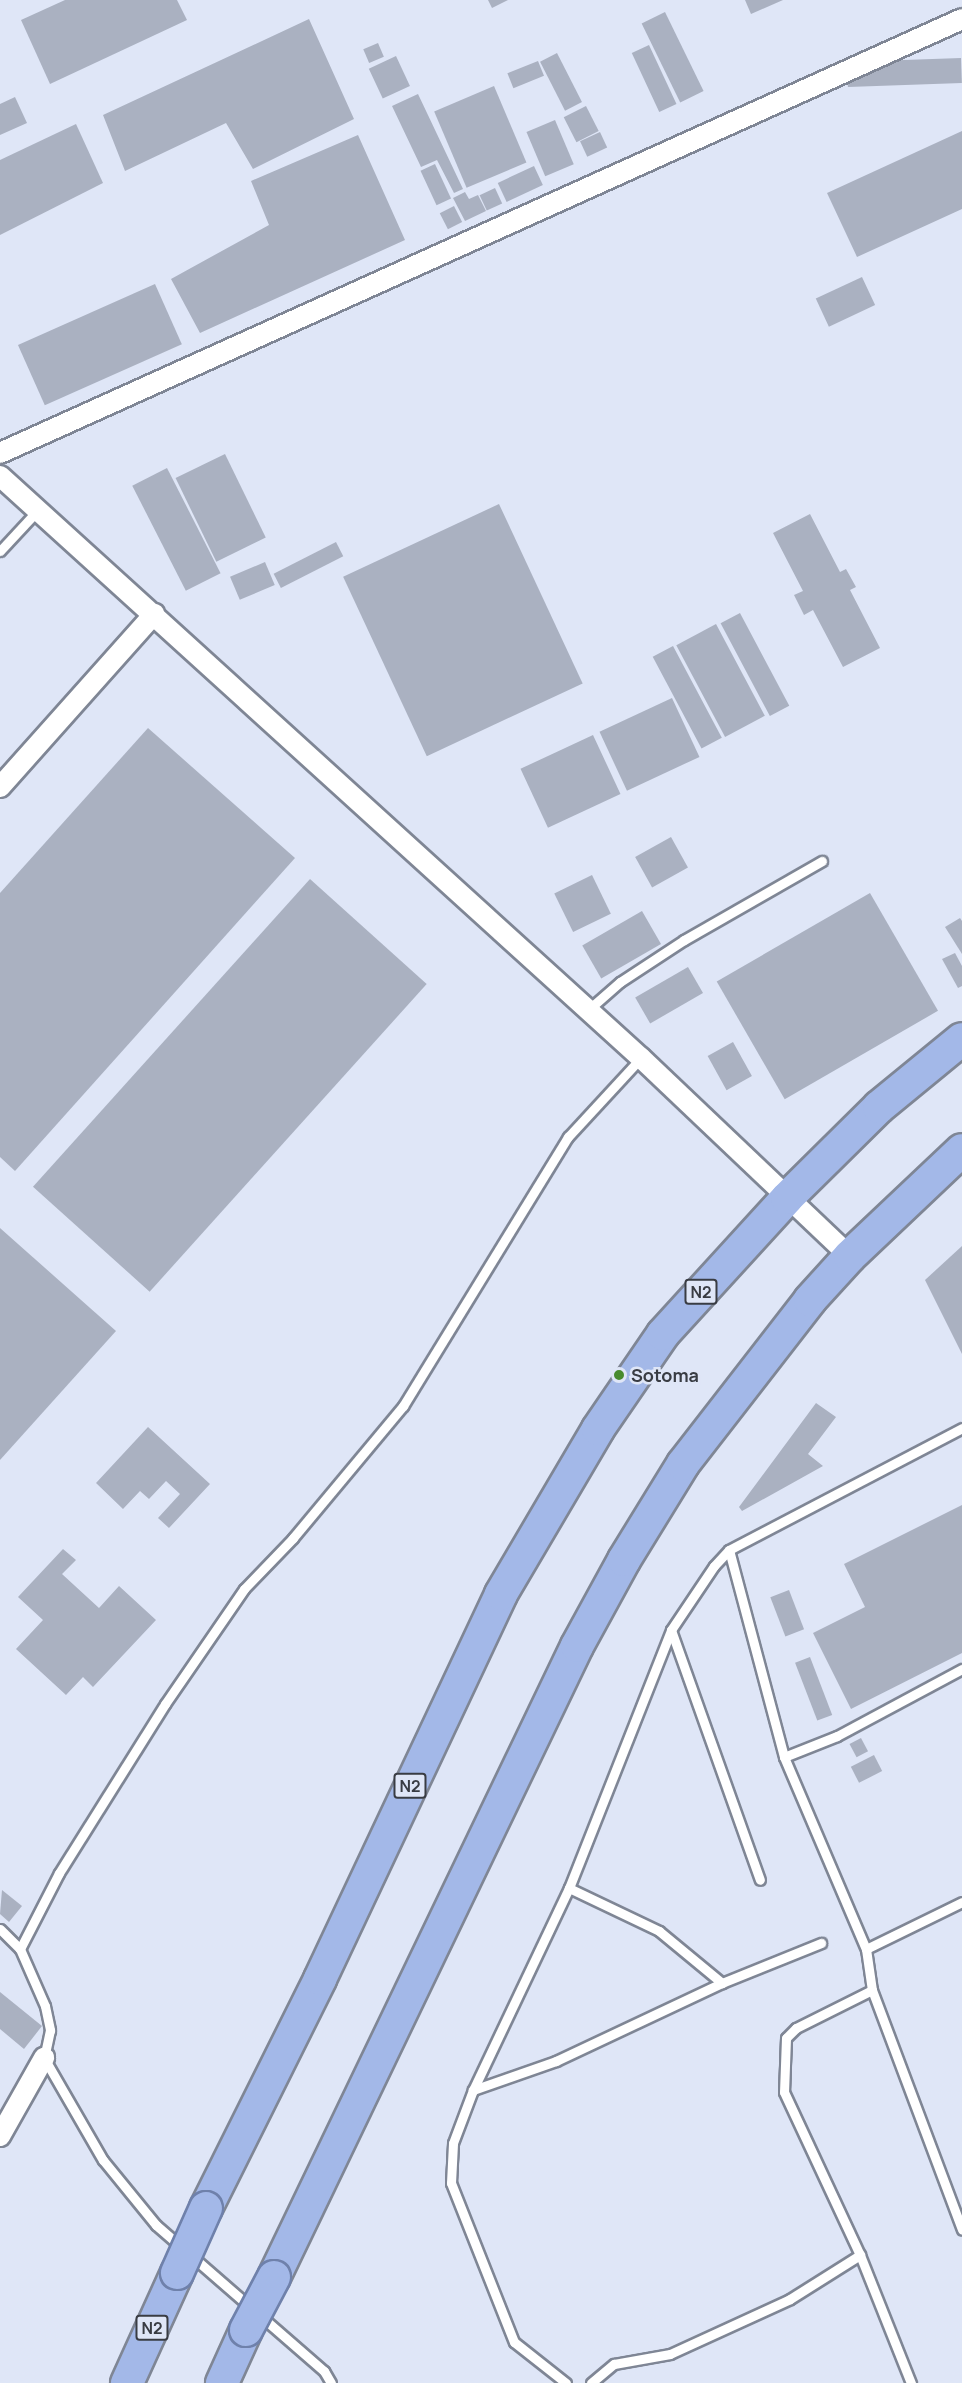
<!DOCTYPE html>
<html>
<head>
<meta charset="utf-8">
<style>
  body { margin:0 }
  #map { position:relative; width:962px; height:2383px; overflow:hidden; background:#dfe6f7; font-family:Manrope,sans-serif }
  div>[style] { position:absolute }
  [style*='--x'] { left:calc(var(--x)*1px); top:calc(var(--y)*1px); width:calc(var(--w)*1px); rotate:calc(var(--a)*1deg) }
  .building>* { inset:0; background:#aab1c1; transform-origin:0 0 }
  .roads { filter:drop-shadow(2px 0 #7f8695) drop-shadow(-2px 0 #7f8695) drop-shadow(0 2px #7f8695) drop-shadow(0 -2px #7f8695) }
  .service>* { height:9px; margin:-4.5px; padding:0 4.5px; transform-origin:4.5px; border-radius:4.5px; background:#fff }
  .minor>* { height:20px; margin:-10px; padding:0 10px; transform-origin:10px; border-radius:10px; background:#fff }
  .trunk>* { height:32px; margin:-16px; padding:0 16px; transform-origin:16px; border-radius:16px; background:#a3b8e8 }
  .bridges { filter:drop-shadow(2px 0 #6f81ab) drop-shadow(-2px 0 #6f81ab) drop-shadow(0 2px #6f81ab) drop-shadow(0 -2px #6f81ab) }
  .trunk-bridge>* { height:32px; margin:-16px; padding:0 16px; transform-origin:16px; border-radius:16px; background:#a3b8e8 }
  .dots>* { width:16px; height:16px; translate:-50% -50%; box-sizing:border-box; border:3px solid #dfe6f7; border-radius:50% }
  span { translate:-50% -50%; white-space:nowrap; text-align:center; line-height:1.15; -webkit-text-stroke:5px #dfe6f7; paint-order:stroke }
  .shield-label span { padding:2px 4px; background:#dfe6f7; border:2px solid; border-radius:4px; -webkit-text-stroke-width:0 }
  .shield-label { font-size:16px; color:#393c43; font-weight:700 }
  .poi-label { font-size:18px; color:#393c43; font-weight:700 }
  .left { translate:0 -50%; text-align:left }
</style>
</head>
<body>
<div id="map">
  <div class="building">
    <div style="clip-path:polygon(65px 0,177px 0,187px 20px,50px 84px,21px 20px)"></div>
    <div style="clip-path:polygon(488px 0,508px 0,492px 8px)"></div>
    <div style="clip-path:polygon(745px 0,783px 0,751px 14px)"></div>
    <div style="left:665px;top:12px;width:88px;height:26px;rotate:64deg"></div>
    <div style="clip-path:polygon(309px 19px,354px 119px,253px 169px,226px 123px,125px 171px,103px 115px)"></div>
    <div style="left:378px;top:43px;width:15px;height:16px;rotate:67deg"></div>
    <div style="left:649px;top:45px;width:65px;height:19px;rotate:65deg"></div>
    <div style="left:557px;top:53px;width:55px;height:19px;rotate:63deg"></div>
    <div style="left:396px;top:56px;width:33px;height:30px;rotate:65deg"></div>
    <div style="left:961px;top:58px;width:25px;height:114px;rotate:88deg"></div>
    <div style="left:538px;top:61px;width:16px;height:33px;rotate:68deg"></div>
    <div style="left:494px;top:86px;width:83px;height:65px;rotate:67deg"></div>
    <div style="clip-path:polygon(418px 94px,463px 189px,454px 193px,437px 160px,421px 167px,392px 106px)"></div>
    <div style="clip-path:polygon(15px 97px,27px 123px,0 135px,0 104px)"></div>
    <div style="left:586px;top:106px;width:28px;height:25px;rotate:63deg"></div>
    <div style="left:555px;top:120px;width:48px;height:31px;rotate:67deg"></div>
    <div style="clip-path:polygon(76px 124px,103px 183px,0 235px,0 160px)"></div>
    <div style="clip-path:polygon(962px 131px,962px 209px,857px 257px,827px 193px)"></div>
    <div style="left:600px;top:132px;width:17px;height:22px;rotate:65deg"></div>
    <div style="clip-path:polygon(358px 135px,405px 240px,200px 333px,171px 279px,269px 225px,251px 181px)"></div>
    <div style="left:435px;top:164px;width:38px;height:16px;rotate:65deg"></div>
    <div style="left:534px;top:166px;width:21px;height:40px;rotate:65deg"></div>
    <div style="left:495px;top:188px;width:17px;height:17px;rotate:65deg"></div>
    <div style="clip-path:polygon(465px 192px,469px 199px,478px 195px,486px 211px,465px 221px,453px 198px)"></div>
    <div style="left:454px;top:206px;width:18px;height:16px;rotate:63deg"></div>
    <div style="left:862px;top:277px;width:31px;height:51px;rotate:65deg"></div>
    <div style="left:155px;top:284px;width:66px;height:150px;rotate:66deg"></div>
    <div style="left:225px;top:454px;width:93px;height:55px;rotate:64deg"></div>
    <div style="left:167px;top:468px;width:118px;height:39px;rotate:63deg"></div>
    <div style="left:499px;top:504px;width:198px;height:172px;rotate:65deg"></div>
    <div style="clip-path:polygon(810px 514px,840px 572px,846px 569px,856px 587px,850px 590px,880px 648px,843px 667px,813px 610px,804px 615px,794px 595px,803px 591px,773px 533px)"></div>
    <div style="left:336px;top:542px;width:16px;height:70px;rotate:63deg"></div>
    <div style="left:265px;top:562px;width:25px;height:38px;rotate:67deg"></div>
    <div style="left:740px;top:613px;width:105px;height:22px;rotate:62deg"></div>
    <div style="left:716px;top:624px;width:104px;height:45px;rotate:62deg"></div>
    <div style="left:673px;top:646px;width:104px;height:23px;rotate:62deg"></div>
    <div style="left:672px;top:698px;width:65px;height:80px;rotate:65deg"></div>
    <div style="clip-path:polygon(148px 728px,295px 858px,15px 1171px,0 1157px,0 893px)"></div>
    <div style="left:593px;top:735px;width:65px;height:80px;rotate:65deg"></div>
    <div style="left:671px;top:837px;width:35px;height:41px;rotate:61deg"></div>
    <div style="left:592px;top:875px;width:43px;height:42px;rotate:64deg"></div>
    <div style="left:310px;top:879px;width:157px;height:414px;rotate:42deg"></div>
    <div style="left:870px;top:893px;width:136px;height:177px;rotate:60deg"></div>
    <div style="left:642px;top:911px;width:38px;height:69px;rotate:60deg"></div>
    <div style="clip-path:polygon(960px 918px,962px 921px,962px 954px,945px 927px)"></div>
    <div style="clip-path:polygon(955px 953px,962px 966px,962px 986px,958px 988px,942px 959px)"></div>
    <div style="left:688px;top:967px;width:30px;height:61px;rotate:60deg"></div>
    <div style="left:733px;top:1042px;width:39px;height:29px;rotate:61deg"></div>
    <div style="clip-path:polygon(0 1228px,116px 1331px,0 1460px)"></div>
    <div style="clip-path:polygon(962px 1246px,962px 1354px,925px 1280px)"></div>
    <div style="clip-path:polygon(816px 1403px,836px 1417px,808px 1454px,823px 1466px,742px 1511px,739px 1507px)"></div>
    <div style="clip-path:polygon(148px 1427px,210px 1484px,169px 1528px,158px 1518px,180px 1494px,166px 1481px,149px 1499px,140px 1491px,123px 1509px,96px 1483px)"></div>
    <div style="clip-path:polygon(962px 1505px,962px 1653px,851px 1709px,813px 1633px,865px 1607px,844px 1564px)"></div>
    <div style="clip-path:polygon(63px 1549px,76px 1560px,62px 1574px,99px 1608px,119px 1586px,156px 1620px,93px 1687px,83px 1677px,66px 1695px,16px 1649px,43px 1620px,18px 1597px)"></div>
    <div style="left:789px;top:1590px;width:42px;height:20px;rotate:69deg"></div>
    <div style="left:810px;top:1657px;width:62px;height:16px;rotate:69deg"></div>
    <div style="left:861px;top:1738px;width:15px;height:13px;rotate:62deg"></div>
    <div style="left:874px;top:1755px;width:18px;height:26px;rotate:63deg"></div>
    <div style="clip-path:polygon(2px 1890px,22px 1906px,9px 1922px,0 1914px)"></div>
    <div style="clip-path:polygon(0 1992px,42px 2026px,24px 2049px,0 2029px)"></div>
  </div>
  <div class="roads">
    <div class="service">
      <div style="--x:0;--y:551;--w:56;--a:-47.2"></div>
      <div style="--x:588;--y:1010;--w:43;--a:-41.2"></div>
      <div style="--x:620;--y:982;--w:77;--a:-33.3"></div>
      <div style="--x:684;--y:940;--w:159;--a:-29.8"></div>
      <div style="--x:729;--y:1550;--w:214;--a:75.1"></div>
      <div style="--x:784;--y:1757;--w:209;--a:66.9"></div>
      <div style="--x:866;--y:1949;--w:41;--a:81.7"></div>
      <div style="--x:872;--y:1990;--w:256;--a:69.4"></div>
      <div style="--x:671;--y:1630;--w:265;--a:70.4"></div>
      <div style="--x:784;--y:1757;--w:57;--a:-21.6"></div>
      <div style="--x:837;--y:1736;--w:142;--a:-28.2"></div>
      <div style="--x:569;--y:1888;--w:100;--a:25.5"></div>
      <div style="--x:659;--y:1931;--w:82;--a:39.5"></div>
      <div style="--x:0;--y:1929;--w:28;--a:45"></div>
      <div style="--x:20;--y:1949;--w:62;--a:66.3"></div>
      <div style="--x:45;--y:2006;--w:25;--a:78"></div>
      <div style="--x:50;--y:2030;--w:29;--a:102"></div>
      <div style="--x:44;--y:2058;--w:118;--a:60"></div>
      <div style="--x:103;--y:2160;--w:84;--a:50.8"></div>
      <div style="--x:156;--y:2225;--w:223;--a:41"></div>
      <div style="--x:324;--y:2371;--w:14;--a:60"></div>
      <div style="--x:20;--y:1949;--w:85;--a:-62.8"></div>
      <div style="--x:59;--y:1873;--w:199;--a:-57.9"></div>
      <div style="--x:165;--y:1704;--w:140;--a:-55.5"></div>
      <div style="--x:244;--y:1589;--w:71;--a:-46.1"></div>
      <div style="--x:293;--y:1538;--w:172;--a:-50.2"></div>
      <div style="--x:403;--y:1406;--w:316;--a:-58.5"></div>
      <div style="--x:568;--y:1137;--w:108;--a:-47.3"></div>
      <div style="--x:866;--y:1949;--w:107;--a:-26.1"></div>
      <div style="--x:872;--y:1990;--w:85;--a:153.4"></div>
      <div style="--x:796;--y:2028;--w:14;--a:135"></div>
      <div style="--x:786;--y:2038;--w:54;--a:92.1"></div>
      <div style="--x:784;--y:2092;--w:180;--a:65"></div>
      <div style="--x:860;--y:2255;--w:138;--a:68.3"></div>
      <div style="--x:473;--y:2090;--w:88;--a:-19.3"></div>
      <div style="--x:556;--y:2061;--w:183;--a:-25.2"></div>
      <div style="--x:722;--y:1983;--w:107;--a:-22"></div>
      <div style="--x:566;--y:2383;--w:66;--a:-141.7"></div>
      <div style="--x:514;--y:2342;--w:171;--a:-111.6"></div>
      <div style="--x:451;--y:2183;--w:40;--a:-87.1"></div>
      <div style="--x:453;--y:2143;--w:57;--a:-69.3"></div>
      <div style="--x:473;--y:2090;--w:224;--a:-64.6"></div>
      <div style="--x:569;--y:1888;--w:277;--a:-68.4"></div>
      <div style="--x:671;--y:1630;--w:77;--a:-56.1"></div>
      <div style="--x:714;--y:1566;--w:22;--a:-47"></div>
      <div style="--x:729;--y:1550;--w:263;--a:-27.6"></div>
      <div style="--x:591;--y:2383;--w:30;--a:-40"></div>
      <div style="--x:614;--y:2364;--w:57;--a:-10.1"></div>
      <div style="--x:670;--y:2354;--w:132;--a:-24.6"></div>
      <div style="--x:790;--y:2299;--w:83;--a:-32.2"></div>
    </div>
    <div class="minor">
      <div style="--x:0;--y:453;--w:1055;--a:-24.28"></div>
      <div style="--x:0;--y:476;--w:866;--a:42.24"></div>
      <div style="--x:641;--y:1058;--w:288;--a:43.5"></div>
      <div style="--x:0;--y:787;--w:232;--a:-48.3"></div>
      <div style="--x:0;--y:2136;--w:90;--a:-60.6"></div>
    </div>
    <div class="trunk">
      <div style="--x:206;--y:2208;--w:256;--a:-63.5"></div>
      <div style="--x:320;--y:1979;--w:425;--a:-64.8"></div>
      <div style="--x:501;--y:1594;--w:191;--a:-59.5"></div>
      <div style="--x:598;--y:1429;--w:115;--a:-55.6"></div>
      <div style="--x:663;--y:1334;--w:184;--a:-47.6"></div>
      <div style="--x:787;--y:1198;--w:129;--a:-44.7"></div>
      <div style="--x:879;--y:1107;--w:107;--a:-39.3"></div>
      <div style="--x:274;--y:2277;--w:700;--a:-64.35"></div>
      <div style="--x:577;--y:1646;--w:98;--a:-61.3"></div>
      <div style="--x:624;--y:1560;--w:113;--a:-58.4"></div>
      <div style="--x:683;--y:1464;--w:207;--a:-52.2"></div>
      <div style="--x:810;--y:1300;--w:59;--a:-47.7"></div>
      <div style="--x:850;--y:1256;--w:154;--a:-43.4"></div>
      <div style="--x:127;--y:2383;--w:121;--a:-65.6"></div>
      <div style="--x:222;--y:2383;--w:58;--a:-65.6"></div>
    </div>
  </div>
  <div class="bridges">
    <div class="trunk-bridge">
      <div style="--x:177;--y:2273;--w:71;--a:-66"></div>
      <div style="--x:246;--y:2330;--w:60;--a:-62.2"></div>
    </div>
  </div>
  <div class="dots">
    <div style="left:619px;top:1375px;background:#488b2f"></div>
  </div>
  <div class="shield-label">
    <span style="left:701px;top:1292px">N2</span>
    <span style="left:410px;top:1786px">N2</span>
    <span style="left:152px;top:2328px">N2</span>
  </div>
  <div class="poi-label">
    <span class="left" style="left:631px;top:1375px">Sotoma</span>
  </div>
</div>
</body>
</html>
